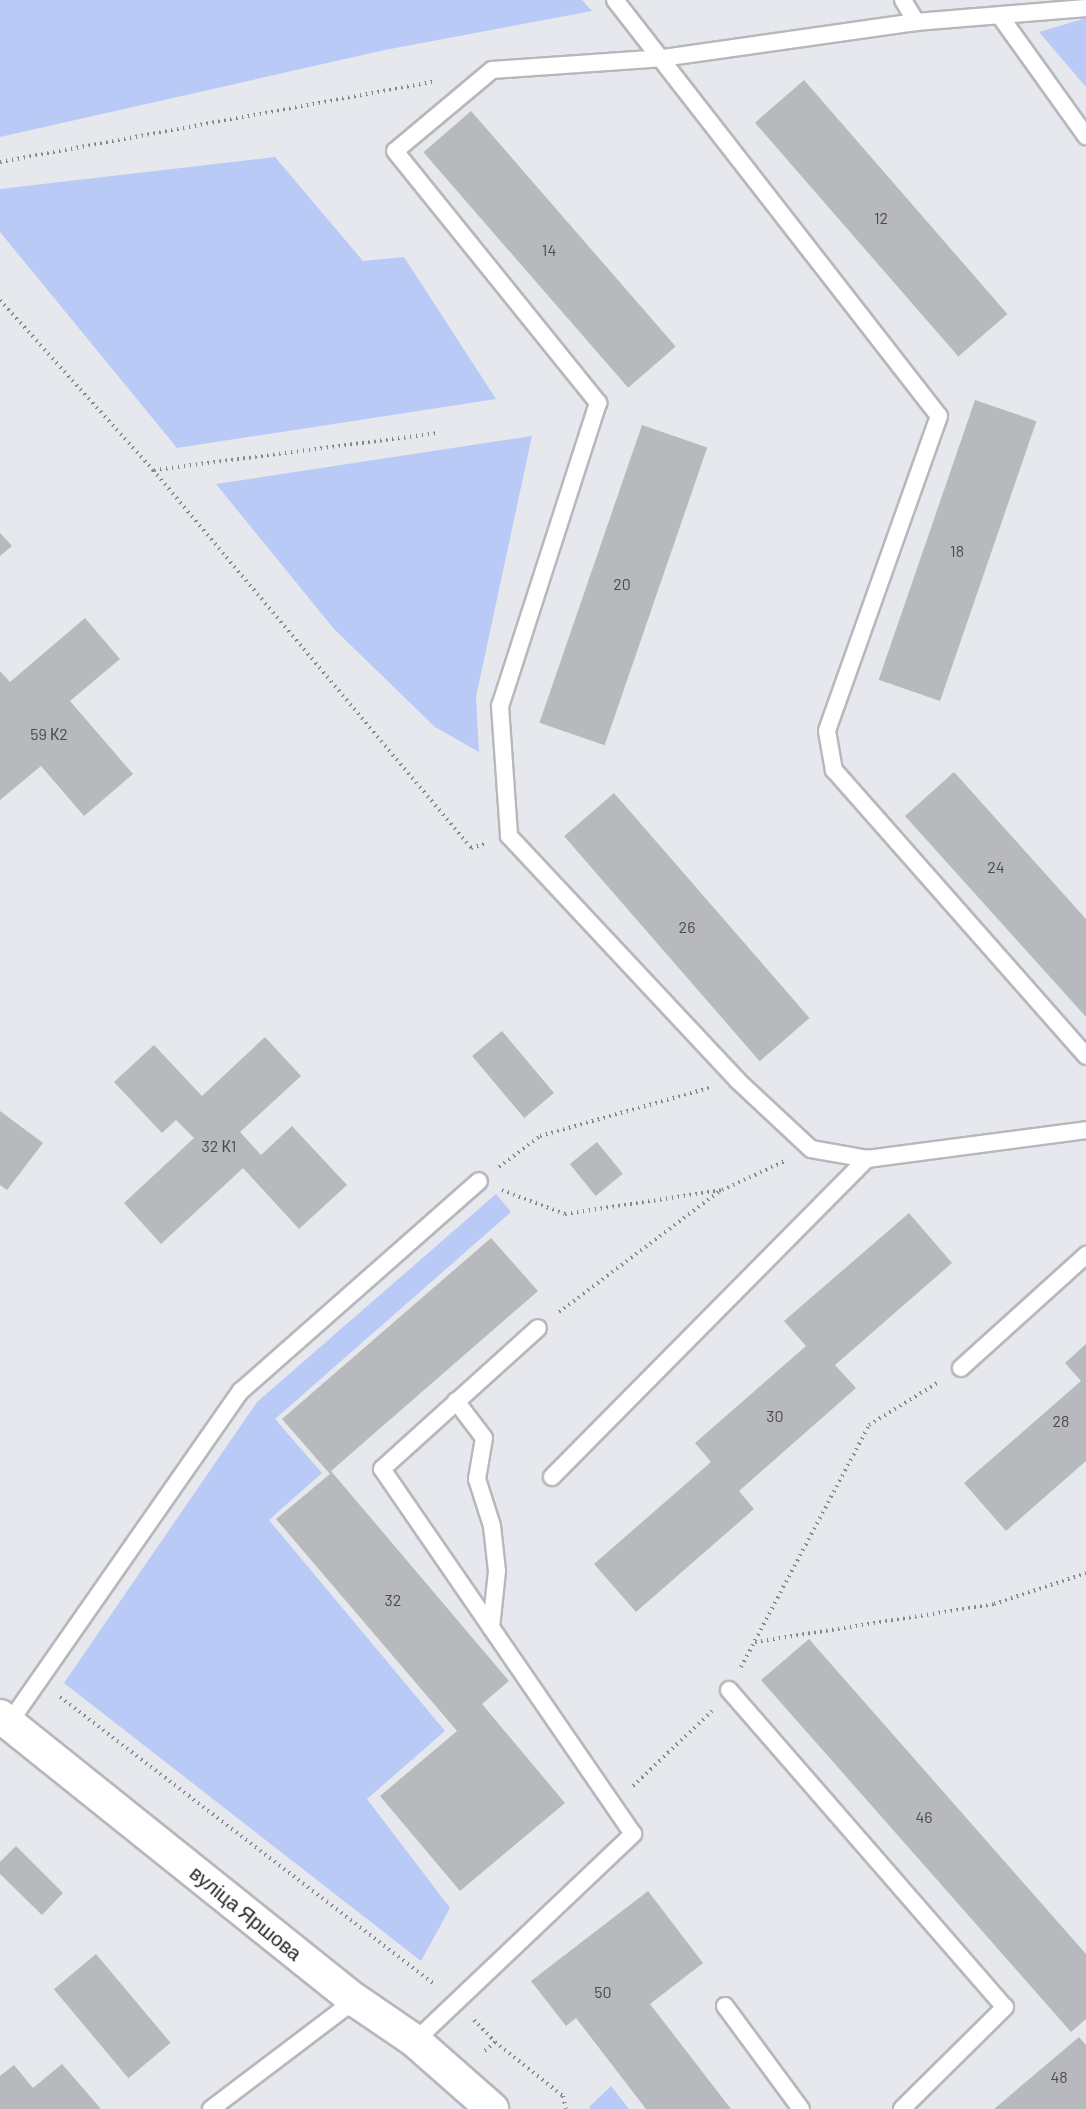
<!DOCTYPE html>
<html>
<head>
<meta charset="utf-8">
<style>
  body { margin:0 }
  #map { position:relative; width:1086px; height:2109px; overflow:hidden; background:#e6e8ed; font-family:Barlow,sans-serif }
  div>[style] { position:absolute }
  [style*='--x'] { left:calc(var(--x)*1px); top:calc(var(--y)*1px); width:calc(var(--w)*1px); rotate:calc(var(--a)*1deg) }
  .green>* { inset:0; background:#b8caf5 }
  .building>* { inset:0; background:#b7b9bd; transform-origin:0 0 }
  .path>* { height:4px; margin-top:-2px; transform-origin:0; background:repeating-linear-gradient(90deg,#87888b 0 1.5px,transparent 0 6px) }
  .roads { filter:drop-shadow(2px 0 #b6b8bc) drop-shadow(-2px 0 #b6b8bc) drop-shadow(0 2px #b6b8bc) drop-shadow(0 -2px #b6b8bc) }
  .service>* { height:16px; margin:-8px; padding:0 8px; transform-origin:8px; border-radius:8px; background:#fff }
  .minor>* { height:32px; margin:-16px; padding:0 16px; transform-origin:16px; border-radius:16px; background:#fff }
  span { translate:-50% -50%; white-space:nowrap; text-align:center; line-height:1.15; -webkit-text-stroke:5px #fff; paint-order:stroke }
  .number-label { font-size:16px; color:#4a4b4d }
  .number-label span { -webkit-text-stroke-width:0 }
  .street-label { font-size:20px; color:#262628 }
</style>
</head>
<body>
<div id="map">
  <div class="green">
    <div style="clip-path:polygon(0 0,582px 0,592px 11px,385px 50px,0 137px)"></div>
    <div style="clip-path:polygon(1086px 18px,1086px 87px,1039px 32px)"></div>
    <div style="clip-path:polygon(275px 157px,363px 261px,404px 257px,496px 399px,177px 448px,0 232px,0 189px)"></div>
    <div style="clip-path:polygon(532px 436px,476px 697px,479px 752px,435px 727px,334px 629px,216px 484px)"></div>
    <div style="clip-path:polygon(496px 1194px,511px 1212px,275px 1419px,322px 1473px,269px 1520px,445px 1731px,367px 1799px,450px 1908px,421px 1961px,64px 1683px,257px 1402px)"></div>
    <div style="clip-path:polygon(611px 2086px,629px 2109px,590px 2109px,589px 2107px)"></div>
  </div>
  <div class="building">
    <div style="left:804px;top:80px;width:310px;height:65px;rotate:49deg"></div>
    <div style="left:471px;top:111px;width:312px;height:63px;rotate:49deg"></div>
    <div style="left:975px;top:400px;width:65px;height:296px;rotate:19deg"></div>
    <div style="left:642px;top:425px;width:69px;height:315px;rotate:19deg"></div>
    <div style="clip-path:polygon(0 533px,12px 546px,0 556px)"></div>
    <div style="clip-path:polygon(85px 618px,120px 659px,70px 701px,133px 774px,84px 816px,41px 766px,0 800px,0 671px,10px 682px)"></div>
    <div style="clip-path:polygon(954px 772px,1086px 919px,1086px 1017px,905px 816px)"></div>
    <div style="left:614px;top:793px;width:298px;height:66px;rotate:49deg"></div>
    <div style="left:502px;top:1031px;width:81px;height:39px;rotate:50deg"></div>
    <div style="clip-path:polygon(265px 1037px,301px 1076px,240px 1132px,261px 1155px,292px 1126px,347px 1185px,299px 1229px,243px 1168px,161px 1244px,124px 1203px,194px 1138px,176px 1120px,162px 1133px,114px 1082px,154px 1045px,202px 1096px)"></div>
    <div style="clip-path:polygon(0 1111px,43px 1143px,7px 1190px,0 1185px)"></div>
    <div style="left:597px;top:1142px;width:41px;height:35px;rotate:51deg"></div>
    <div style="clip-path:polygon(909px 1213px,952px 1263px,835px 1365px,856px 1388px,739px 1491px,754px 1509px,636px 1612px,594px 1564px,711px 1462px,695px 1443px,806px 1346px,784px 1321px)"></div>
    <div style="clip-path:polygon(491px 1238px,538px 1291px,331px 1471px,509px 1681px,482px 1704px,565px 1803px,460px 1891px,380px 1796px,457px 1731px,276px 1519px,330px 1474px,282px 1419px)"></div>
    <div style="clip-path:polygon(1086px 1344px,1086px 1461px,1006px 1531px,964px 1483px,1081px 1381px,1065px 1363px)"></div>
    <div style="clip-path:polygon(809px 1639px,1086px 1954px,1086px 2019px,1071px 2032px,761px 1680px)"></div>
    <div style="clip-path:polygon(16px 1846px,63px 1893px,42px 1915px,0 1874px,0 1862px)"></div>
    <div style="clip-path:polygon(648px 1891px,703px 1963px,650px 2004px,731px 2109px,646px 2109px,576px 2018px,566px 2026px,531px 1981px)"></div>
    <div style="left:96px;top:1954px;width:116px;height:55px;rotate:50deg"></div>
    <div style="clip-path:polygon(1079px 2037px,1086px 2045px,1086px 2109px,994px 2109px)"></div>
    <div style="clip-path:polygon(62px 2064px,101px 2109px,0 2109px,0 2076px,14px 2065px,33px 2088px)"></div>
  </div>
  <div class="path">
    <div style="--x:0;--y:162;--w:443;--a:-10.5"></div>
    <div style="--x:0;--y:300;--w:229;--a:48"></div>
    <div style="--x:153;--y:470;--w:494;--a:49.9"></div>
    <div style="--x:471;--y:848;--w:14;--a:-17"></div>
    <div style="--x:154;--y:470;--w:285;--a:-7.4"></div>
    <div style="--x:499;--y:1167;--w:51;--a:-37.1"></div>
    <div style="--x:540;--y:1136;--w:176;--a:-15.9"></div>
    <div style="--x:502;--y:1190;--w:67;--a:20.9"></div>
    <div style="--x:565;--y:1214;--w:159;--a:-8.7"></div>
    <div style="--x:722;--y:1190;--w:69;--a:-24.7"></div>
    <div style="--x:559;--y:1312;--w:203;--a:-37"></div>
    <div style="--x:755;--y:1642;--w:242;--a:-9"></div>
    <div style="--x:994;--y:1604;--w:97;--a:-18.6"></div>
    <div style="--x:741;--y:1667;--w:274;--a:-62.1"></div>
    <div style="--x:869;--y:1425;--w:82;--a:-31.6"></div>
    <div style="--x:60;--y:1697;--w:473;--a:37.5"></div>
    <div style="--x:633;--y:1786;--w:109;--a:-43.5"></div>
    <div style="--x:474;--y:2020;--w:30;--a:46"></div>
    <div style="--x:495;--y:2042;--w:18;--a:139"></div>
    <div style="--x:495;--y:2042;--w:87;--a:38.5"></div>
    <div style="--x:563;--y:2096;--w:13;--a:77"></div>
  </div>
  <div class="roads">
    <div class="service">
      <div style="--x:615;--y:0;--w:527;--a:52.09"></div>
      <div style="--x:939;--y:416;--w:334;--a:109.6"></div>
      <div style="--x:827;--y:731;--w:40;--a:80"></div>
      <div style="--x:834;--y:770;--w:381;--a:48.6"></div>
      <div style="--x:903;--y:0;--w:26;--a:59"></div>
      <div style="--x:1086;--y:8;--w:171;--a:175.3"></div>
      <div style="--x:916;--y:22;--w:255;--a:171.9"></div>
      <div style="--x:664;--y:58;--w:172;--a:176"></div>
      <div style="--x:492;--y:70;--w:126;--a:140.1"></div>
      <div style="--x:395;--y:151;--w:324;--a:51.1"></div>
      <div style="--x:598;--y:403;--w:318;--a:107.9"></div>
      <div style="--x:500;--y:706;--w:130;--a:86"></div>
      <div style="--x:509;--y:836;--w:334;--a:46.9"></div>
      <div style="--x:737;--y:1080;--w:101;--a:43"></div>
      <div style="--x:811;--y:1149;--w:57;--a:10.1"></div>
      <div style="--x:867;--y:1159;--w:221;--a:-7.5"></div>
      <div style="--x:1000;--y:16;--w:148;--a:54.4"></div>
      <div style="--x:961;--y:1368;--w:169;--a:-42.1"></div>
      <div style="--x:456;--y:1401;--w:46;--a:52.9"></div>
      <div style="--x:484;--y:1438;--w:42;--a:99.7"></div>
      <div style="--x:477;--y:1479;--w:49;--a:72.3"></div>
      <div style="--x:492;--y:1526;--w:45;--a:83.7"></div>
      <div style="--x:497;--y:1571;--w:57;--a:96"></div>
      <div style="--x:552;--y:1477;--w:448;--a:-45.3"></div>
      <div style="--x:729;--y:1690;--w:420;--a:49"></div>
      <div style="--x:1005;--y:2007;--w:145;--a:135.3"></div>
      <div style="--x:9;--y:1723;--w:405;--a:-55.1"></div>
      <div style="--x:241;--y:1391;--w:317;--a:-41.4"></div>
      <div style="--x:725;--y:2006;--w:128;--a:53.6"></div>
      <div style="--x:415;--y:2041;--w:301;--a:-43.5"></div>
      <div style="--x:633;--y:1834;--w:443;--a:-124.5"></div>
      <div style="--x:382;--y:1469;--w:210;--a:-42.1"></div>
      <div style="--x:211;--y:2109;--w:181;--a:-37.1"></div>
    </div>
    <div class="minor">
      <div style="--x:0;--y:1716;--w:455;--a:38.7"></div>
      <div style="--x:355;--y:2000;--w:73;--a:34.3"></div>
      <div style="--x:415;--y:2041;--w:103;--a:41.4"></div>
    </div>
  </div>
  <div class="number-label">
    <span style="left:881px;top:218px">12</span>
    <span style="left:549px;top:250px">14</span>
    <span style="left:957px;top:551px">18</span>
    <span style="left:622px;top:584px">20</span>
    <span style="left:49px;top:734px">59 К2</span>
    <span style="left:996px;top:867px">24</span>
    <span style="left:687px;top:927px">26</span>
    <span style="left:219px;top:1146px">32 К1</span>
    <span style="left:775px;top:1416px">30</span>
    <span style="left:1061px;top:1421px">28</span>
    <span style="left:393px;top:1600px">32</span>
    <span style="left:924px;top:1817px">46</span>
    <span style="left:603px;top:1992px">50</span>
    <span style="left:1059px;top:2077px">48</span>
  </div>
  <div class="street-label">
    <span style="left:246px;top:1913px;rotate:39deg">вуліца Яршова</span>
  </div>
</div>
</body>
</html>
